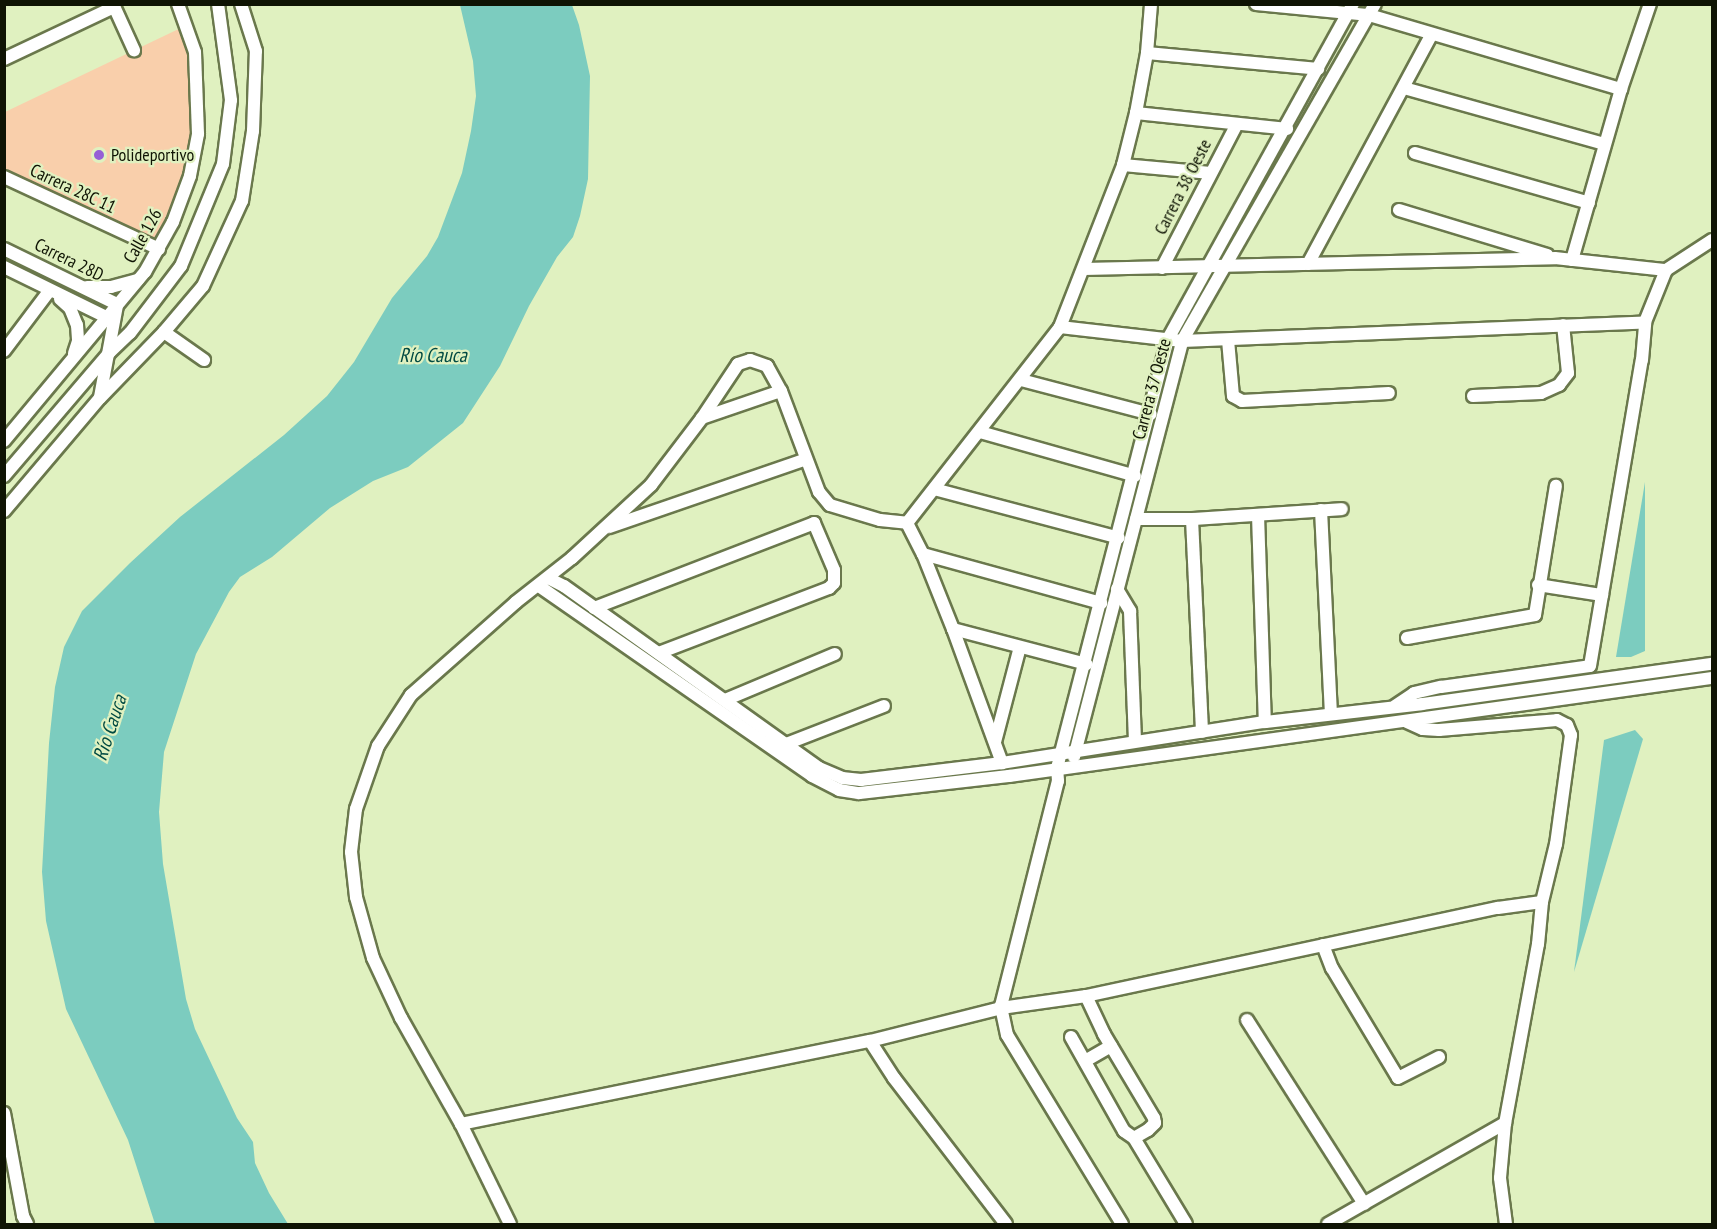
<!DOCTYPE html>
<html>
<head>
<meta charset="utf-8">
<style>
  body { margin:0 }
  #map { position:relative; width:1717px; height:1229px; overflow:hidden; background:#e0f1c0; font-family:"PT Sans Narrow",sans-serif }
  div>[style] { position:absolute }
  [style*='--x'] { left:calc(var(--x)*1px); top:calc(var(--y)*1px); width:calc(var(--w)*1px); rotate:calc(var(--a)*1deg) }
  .green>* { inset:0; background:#f9cfab }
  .water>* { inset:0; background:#7cccbf }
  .roads { filter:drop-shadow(2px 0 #6a784c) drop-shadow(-2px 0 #6a784c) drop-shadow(0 2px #6a784c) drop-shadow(0 -2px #6a784c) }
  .minor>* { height:12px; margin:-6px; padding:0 6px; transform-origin:6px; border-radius:6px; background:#fff }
  .dots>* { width:16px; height:16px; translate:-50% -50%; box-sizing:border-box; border:3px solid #e0f1c0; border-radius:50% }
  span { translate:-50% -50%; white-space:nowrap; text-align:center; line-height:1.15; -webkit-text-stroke:4.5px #e0f1c0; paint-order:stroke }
  .poi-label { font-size:18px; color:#0f1404 }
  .left { translate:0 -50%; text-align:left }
  .street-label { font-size:18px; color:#0f1404 }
  .water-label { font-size:20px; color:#004a42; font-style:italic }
  .frame { position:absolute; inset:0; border:6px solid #0f1404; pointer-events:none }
</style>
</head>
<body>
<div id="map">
  <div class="green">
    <div style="clip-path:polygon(187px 25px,197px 82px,190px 176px,159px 249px,5px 177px,5px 112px)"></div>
    <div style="clip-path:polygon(4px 249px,117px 304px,106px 317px,5px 267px)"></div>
  </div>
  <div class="water">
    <div style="clip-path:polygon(460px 5px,572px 5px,579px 25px,590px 76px,588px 179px,580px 216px,573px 237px,557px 257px,529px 306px,500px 366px,463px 423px,408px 467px,373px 481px,330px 508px,272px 557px,240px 577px,229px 592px,196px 654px,164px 752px,159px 812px,163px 864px,186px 999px,195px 1029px,237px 1118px,253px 1142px,255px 1163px,269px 1193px,288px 1224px,155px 1224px,128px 1140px,66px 1009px,46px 921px,42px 872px,49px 743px,55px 687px,64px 647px,82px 611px,130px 563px,180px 517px,284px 435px,327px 396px,354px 362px,392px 298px,427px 256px,438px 237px,462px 173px,471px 131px,476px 96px,473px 61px)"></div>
    <div style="clip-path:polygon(1645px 482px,1645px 651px,1631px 657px,1616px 657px)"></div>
    <div style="clip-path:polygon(1635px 730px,1643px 739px,1574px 972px,1604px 740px)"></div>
  </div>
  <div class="roads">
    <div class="minor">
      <div style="--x:113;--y:4;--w:51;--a:65.5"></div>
      <div style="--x:1256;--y:4;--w:114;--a:5.6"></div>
      <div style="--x:1369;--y:15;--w:263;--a:16.4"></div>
      <div style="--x:1147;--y:53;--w:172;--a:5.3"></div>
      <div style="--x:4;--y:59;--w:122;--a:-25.3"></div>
      <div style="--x:1404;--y:88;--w:208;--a:15.6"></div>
      <div style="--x:1136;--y:113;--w:152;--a:6"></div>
      <div style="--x:1415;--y:153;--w:181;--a:16"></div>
      <div style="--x:1123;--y:165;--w:88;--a:5.2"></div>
      <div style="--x:4;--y:177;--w:171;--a:24.9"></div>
      <div style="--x:1399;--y:210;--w:155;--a:16.9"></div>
      <div style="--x:4;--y:249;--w:126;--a:26"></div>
      <div style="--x:1572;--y:260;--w:178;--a:-74"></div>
      <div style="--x:1621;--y:89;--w:90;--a:-71.2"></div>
      <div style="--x:1308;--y:264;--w:261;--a:-61.7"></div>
      <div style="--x:4;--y:267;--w:114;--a:26.1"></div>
      <div style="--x:1162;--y:268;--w:162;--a:-62.5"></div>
      <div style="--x:1084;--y:269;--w:471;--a:-1.3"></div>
      <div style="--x:1555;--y:258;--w:112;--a:6.2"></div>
      <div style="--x:87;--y:287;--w:24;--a:0"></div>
      <div style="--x:111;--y:287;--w:28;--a:-15"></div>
      <div style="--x:60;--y:299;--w:13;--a:42"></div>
      <div style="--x:70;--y:308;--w:18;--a:68"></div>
      <div style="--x:77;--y:325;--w:16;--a:86"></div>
      <div style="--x:78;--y:341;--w:13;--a:108"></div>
      <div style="--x:1060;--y:327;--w:123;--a:6.5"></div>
      <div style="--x:1182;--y:341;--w:463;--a:-2.3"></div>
      <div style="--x:164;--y:332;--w:49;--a:35"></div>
      <div style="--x:1228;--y:340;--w:56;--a:84.9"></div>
      <div style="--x:1233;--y:396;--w:10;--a:29"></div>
      <div style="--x:1242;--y:401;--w:147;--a:-3.1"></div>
      <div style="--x:4;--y:351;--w:76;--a:-53"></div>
      <div style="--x:1021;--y:380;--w:134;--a:14.7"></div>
      <div style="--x:1473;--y:396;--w:68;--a:-2.5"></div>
      <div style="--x:1541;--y:393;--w:20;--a:-24"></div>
      <div style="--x:1559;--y:385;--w:15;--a:-53"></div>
      <div style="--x:1568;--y:373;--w:48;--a:-95.9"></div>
      <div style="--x:100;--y:397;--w:94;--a:-79.5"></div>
      <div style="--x:702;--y:418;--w:83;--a:-18.9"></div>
      <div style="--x:980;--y:432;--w:161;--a:15.8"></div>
      <div style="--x:4;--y:441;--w:220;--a:-50.2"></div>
      <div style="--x:145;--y:272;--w:57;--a:-60.8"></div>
      <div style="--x:173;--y:222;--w:49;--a:-69.7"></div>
      <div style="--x:190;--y:176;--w:43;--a:-79.2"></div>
      <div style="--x:198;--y:134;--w:82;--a:-92.1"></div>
      <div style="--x:195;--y:52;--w:51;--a:-109.5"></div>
      <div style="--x:4;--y:476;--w:162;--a:-49.5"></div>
      <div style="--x:109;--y:353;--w:29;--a:-44"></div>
      <div style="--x:130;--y:333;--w:84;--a:-52.7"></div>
      <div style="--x:181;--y:266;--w:110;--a:-67.6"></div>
      <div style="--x:223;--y:164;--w:64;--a:-82.9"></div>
      <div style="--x:231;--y:100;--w:97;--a:-97.7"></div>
      <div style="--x:934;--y:489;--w:191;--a:14.8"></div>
      <div style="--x:1321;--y:510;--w:204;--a:87.2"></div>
      <div style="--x:4;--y:511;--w:148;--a:-49.7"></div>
      <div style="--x:100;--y:398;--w:92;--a:-45.9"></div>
      <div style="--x:164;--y:332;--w:60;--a:-49.7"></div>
      <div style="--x:203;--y:286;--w:94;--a:-65.4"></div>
      <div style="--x:242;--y:201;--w:71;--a:-81.1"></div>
      <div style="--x:253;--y:131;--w:80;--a:-87.9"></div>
      <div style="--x:256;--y:51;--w:49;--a:-107.7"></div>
      <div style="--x:1258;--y:515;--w:207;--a:88.1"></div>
      <div style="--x:1136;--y:519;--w:56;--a:0"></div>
      <div style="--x:1192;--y:519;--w:150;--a:-3.8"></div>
      <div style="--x:1192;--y:519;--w:213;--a:87.3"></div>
      <div style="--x:907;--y:523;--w:249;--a:-52"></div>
      <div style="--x:1060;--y:327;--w:174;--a:-68.7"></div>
      <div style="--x:1123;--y:165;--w:54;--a:-76"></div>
      <div style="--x:1136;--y:113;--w:61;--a:-79.6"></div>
      <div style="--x:1147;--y:53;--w:49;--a:-85.3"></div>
      <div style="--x:907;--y:523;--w:35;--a:63"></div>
      <div style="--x:923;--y:554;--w:81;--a:68.2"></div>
      <div style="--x:953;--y:629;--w:143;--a:69.9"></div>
      <div style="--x:609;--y:527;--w:208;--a:-19"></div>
      <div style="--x:923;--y:554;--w:185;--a:15.4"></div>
      <div style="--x:548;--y:578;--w:18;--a:27"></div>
      <div style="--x:564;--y:586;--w:313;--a:35.5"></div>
      <div style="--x:819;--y:768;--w:25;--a:23"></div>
      <div style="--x:842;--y:778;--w:19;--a:6"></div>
      <div style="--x:861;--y:780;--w:142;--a:-6.9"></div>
      <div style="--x:1002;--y:763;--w:266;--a:-8.9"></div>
      <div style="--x:1265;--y:722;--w:158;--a:-6.5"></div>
      <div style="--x:1422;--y:704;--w:293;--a:-7.9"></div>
      <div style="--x:1538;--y:585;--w:65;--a:8.9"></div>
      <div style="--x:539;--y:586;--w:333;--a:34.8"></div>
      <div style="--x:812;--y:776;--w:30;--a:27"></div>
      <div style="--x:839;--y:790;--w:20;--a:9"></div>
      <div style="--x:859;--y:793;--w:151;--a:-6.5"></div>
      <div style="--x:1009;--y:776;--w:710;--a:-7.94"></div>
      <div style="--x:1117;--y:589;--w:26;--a:59"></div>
      <div style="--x:1130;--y:611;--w:130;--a:87.8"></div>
      <div style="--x:594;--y:608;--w:236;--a:-21.1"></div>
      <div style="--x:814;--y:523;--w:51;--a:66.9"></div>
      <div style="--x:834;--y:570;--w:13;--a:90"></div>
      <div style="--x:834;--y:583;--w:7;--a:135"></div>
      <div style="--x:829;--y:588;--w:182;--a:159.1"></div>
      <div style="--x:953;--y:629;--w:138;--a:14.7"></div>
      <div style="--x:1407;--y:638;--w:130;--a:-10.2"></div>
      <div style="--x:1535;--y:615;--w:131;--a:-80.8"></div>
      <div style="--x:725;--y:700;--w:119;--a:-22.7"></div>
      <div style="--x:1395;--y:706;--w:23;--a:-34"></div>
      <div style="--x:1414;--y:693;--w:28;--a:-13"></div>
      <div style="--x:1441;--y:687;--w:150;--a:-8"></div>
      <div style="--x:1590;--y:666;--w:310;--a:-80.4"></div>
      <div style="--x:1642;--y:360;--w:38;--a:-85"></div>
      <div style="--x:1645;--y:322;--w:56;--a:-68"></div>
      <div style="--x:1666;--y:270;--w:55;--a:-33.1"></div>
      <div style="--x:1407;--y:722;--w:17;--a:24"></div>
      <div style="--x:1423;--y:729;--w:16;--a:4"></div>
      <div style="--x:1439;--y:730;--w:118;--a:-4.8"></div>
      <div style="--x:1557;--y:720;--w:11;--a:27"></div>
      <div style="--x:1567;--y:725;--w:11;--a:68"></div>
      <div style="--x:1571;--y:735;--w:110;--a:97.8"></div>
      <div style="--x:1556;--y:844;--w:60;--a:103.6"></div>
      <div style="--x:1542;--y:902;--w:42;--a:95.4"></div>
      <div style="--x:1538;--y:944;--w:182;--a:100.4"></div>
      <div style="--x:1505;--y:1123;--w:55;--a:95.2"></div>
      <div style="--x:1500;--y:1178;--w:46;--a:82.6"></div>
      <div style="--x:995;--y:742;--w:98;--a:-75.3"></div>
      <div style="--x:786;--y:744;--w:105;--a:-21.2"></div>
      <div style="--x:1074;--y:757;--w:430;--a:-75.4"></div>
      <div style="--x:1182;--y:341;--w:388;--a:-60.2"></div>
      <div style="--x:1323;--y:945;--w:25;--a:69"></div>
      <div style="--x:1332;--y:968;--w:128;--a:59"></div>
      <div style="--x:1398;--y:1078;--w:46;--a:-27.1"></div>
      <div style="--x:1247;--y:1020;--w:218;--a:57.5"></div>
      <div style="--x:1071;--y:1037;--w:108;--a:60.6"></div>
      <div style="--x:1124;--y:1131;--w:12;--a:35"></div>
      <div style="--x:1134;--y:1138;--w:16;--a:-30"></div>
      <div style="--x:1148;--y:1130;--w:10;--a:-45"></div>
      <div style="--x:1155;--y:1123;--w:5;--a:-101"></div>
      <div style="--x:1154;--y:1118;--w:98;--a:-120.8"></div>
      <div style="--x:1104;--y:1034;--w:42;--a:-115.3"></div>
      <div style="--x:870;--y:1041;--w:44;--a:57"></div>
      <div style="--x:894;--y:1078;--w:184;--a:52.5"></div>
      <div style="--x:1085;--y:1061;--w:30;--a:-30"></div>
      <div style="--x:4;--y:1113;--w:105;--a:79.5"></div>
      <div style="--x:23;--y:1216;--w:9;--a:63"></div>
      <div style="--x:461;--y:1124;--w:417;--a:-11.5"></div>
      <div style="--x:870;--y:1041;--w:135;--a:-14.1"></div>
      <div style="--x:1001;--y:1008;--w:86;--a:-8"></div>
      <div style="--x:1086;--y:996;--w:421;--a:-12.1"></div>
      <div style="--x:1498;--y:908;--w:44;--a:-7.8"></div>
      <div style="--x:1134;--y:1138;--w:100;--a:58.8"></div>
      <div style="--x:510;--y:1224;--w:111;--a:-116.1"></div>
      <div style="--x:461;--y:1124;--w:122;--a:-119.5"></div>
      <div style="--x:401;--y:1018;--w:66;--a:-115"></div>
      <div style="--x:373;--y:958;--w:63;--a:-105.6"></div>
      <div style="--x:356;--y:897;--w:45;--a:-96.3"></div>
      <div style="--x:351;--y:852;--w:43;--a:-83.4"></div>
      <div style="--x:356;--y:809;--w:67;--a:-70.8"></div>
      <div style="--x:378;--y:746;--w:61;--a:-57.1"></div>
      <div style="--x:411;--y:695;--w:140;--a:-41.5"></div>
      <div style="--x:516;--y:602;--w:71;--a:-38.2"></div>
      <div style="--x:572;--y:558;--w:108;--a:-42.7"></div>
      <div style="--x:651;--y:485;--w:84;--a:-52.7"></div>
      <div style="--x:702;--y:418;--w:65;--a:-56.3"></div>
      <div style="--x:738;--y:364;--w:13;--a:-18"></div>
      <div style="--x:750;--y:360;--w:18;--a:19"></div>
      <div style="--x:767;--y:366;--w:29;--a:61"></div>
      <div style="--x:781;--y:391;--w:108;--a:69.4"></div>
      <div style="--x:819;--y:492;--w:17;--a:50"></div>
      <div style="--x:830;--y:505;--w:52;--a:16.7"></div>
      <div style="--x:880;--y:520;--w:27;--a:6"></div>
      <div style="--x:1122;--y:1224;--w:221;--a:-121.3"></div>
      <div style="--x:1007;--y:1035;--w:30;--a:-102"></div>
      <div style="--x:1001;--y:1006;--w:232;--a:-75.8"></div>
      <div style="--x:1058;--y:781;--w:13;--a:-94"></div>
      <div style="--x:1057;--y:768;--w:443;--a:-75.5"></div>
      <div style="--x:1168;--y:339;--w:383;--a:-61.1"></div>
      <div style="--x:1328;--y:1224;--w:204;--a:-29.7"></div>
    </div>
  </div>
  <div class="dots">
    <div style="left:99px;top:155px;background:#965ed6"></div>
  </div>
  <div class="poi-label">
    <span class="left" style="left:111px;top:155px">Polideportivo</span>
  </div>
  <div class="street-label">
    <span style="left:1183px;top:187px;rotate:-63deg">Carrera 38 Oeste</span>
    <span style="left:73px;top:189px;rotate:25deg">Carrera 28C 11</span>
    <span style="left:143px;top:236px;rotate:-61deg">Calle 126</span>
    <span style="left:69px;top:260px;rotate:26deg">Carrera 28D</span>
    <span style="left:1152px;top:389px;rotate:-75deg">Carrera 37 Oeste</span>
  </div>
  <div class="water-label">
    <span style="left:433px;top:355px">Río Cauca</span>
    <span style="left:110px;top:728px;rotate:-72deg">Río Cauca</span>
  </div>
  <div class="frame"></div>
</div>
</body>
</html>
